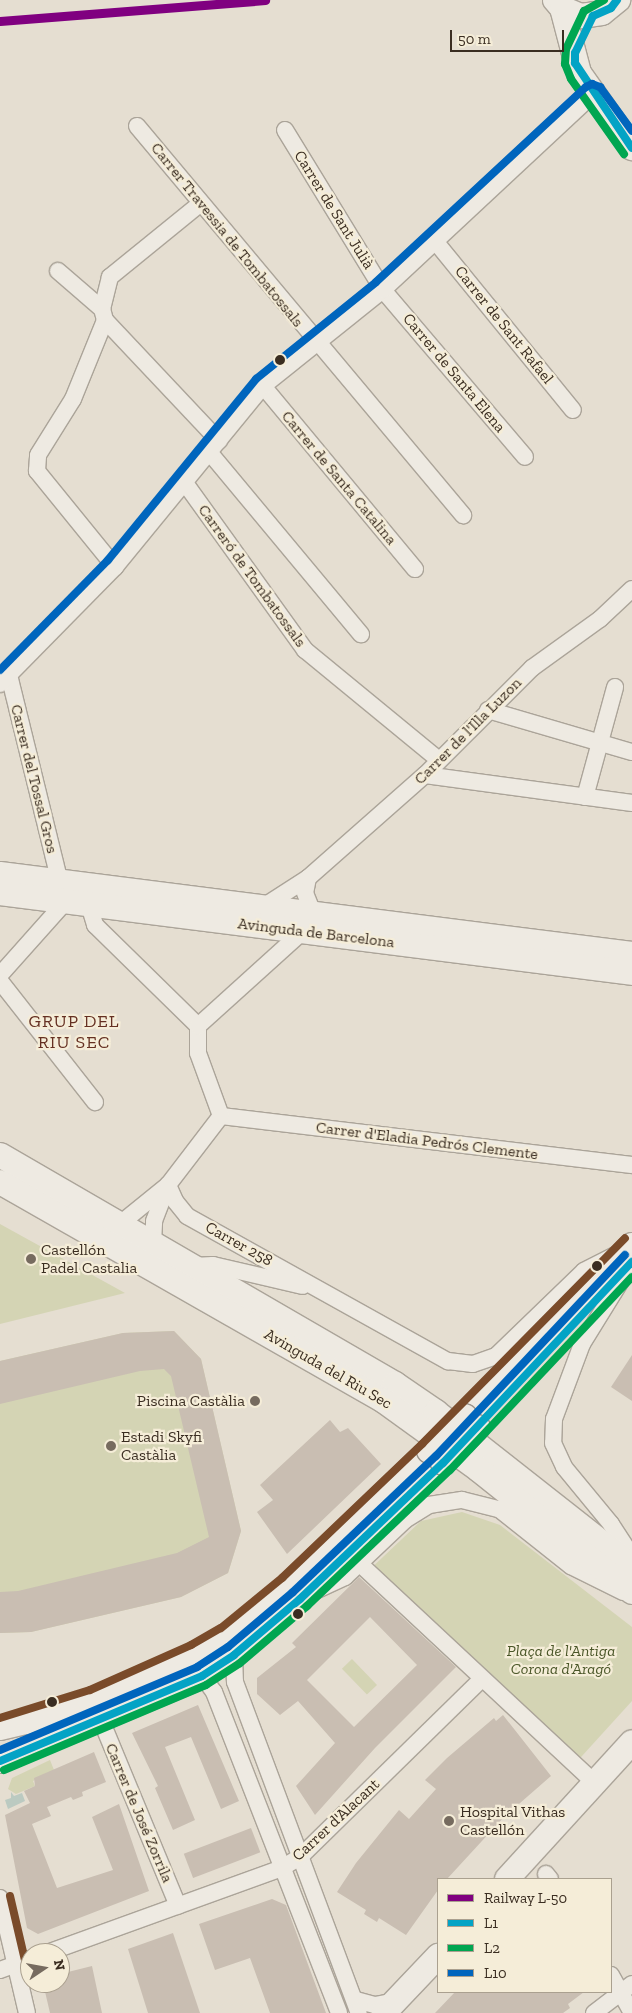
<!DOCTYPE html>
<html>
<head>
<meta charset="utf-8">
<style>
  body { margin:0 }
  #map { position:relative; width:632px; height:2013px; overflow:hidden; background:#e5ded1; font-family:"Zilla Slab",serif }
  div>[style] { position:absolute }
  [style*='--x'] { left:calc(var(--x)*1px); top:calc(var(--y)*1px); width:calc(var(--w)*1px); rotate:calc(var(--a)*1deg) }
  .green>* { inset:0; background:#d4d4b4; transform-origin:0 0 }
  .water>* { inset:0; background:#bbcac1 }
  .building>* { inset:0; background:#c9beb2; transform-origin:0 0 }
  .roads { filter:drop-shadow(1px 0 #aba499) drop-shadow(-1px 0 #aba499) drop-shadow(0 1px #aba499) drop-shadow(0 -1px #aba499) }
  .street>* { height:16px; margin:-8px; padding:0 8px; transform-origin:8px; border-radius:8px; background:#eeeae2 }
  .secondary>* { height:24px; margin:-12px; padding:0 12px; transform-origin:12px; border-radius:12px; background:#eeeae2 }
  .bridges { filter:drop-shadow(1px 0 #9a938a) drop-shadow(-1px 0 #9a938a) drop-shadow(0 1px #9a938a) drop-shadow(0 -1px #9a938a) }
  .secondary-bridge>* { height:24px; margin:-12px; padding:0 12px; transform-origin:12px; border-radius:12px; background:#eeeae2 }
  .bus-1>* { height:8px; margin:-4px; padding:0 4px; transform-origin:4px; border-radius:4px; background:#03a3c5 }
  .bus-2>* { height:8px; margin:-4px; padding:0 4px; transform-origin:4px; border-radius:4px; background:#00a651 }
  .bus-3>* { height:8px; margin:-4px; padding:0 4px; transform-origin:4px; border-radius:4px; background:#0065bd }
  .bus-4>* { height:8px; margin:-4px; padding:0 4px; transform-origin:4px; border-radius:4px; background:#7a4b2a }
  .rail-1>* { height:9px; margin:-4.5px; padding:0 4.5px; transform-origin:4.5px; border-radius:4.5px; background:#800080 }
  .dots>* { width:14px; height:14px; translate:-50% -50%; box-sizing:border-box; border:2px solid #f5edd8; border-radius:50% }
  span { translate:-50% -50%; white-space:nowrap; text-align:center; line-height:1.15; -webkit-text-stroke:4.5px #f5edd8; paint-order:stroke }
  .street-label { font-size:16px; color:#3a2d21 }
  .poi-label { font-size:16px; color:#3a2d21 }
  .left { translate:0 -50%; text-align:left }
  .right { translate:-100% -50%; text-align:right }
  .park-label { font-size:16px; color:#4a5628; font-style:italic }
  .neighbourhood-label { font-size:18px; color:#653022; letter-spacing:1px }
  .legend { position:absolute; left:437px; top:1878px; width:175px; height:115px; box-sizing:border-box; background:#f5edd8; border:1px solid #aaa08f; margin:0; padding:6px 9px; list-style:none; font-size:15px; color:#3a2d21 }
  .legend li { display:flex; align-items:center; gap:10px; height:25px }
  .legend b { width:25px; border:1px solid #aaa08f }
  .north { position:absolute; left:20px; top:1943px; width:50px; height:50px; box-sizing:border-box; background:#f5edd8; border:1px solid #aaa08f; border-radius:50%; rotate:78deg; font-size:14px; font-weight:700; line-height:20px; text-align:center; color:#3a2d21 }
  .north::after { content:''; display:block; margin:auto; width:18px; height:22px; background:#766b5f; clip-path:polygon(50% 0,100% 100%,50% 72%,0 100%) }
  .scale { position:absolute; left:450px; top:30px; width:114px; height:22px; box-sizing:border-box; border:2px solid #3a2d21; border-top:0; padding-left:6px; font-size:15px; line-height:18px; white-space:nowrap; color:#3a2d21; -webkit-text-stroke:4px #f5edd8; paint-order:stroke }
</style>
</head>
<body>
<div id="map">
  <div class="green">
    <div style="clip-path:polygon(0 1224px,125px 1293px,0 1324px)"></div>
    <div style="clip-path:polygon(174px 1331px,201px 1359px,241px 1531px,228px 1573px,181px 1597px,31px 1632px,0 1633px,0 1361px,123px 1333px)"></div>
    <div style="clip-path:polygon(462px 1512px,500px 1525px,632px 1627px,632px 1701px,572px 1767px,365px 1574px,421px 1521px)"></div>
    <div style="left:352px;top:1659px;width:36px;height:14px;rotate:46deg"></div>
    <div style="clip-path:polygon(50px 1760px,54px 1770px,33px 1781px,35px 1786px,16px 1794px,8px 1789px,12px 1778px)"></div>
  </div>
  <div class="water">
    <div style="clip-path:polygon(11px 1792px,14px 1796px,22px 1793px,25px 1801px,8px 1809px,5px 1800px,11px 1798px)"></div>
  </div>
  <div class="building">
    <div style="clip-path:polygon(174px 1331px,201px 1359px,241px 1531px,228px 1573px,181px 1597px,31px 1632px,0 1633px,0 1592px,18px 1591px,177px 1553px,209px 1537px,171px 1376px,164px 1369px,140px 1371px,0 1404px,0 1361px,123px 1333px)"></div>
    <div style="clip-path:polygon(632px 1355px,632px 1401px,611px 1387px)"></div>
    <div style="clip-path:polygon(330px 1420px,340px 1432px,348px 1428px,381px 1464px,287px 1554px,257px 1512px,273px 1500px,260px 1485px)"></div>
    <div style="clip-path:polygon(evenodd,359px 1577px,456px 1667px,375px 1748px,315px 1815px,296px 1786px,335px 1743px,298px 1701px,280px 1715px,257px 1694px,257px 1678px,296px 1647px,292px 1643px,359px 1577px,370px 1617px,417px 1665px,354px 1727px,307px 1680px,370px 1617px)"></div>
    <div style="clip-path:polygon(198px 1705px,239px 1801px,221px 1809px,191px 1737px,165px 1747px,195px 1820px,173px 1830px,155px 1788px,158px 1786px,132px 1733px)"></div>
    <div style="clip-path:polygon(503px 1715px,551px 1776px,504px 1817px,447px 1879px,438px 1879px,438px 1890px,406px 1935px,379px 1918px,377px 1922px,364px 1914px,366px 1910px,337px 1892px,356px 1863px,399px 1810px,409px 1819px,436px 1789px,425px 1780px,447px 1758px,494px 1718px,496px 1721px)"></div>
    <div style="clip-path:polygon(94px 1752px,106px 1782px,82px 1792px,83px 1796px,73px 1800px,71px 1797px,47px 1807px,51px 1816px,32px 1824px,57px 1888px,113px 1870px,92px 1817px,119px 1804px,149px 1891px,38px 1934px,27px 1928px,5px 1815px,30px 1803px,24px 1791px,35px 1786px,34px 1778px)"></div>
    <div style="left:251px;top:1828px;width:26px;height:72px;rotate:69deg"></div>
    <div style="clip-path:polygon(272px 1899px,286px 1905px,326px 2013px,270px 2013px,250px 1958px,215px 1970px,199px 1924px)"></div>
    <div style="clip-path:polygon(173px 1933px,200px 2013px,148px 2013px,128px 1949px)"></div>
    <div style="clip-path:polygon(92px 1966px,102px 2013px,50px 2013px,43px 1983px,60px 1983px,60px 1974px)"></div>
    <div style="clip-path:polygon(455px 1992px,584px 1992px,568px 2004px,570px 2008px,563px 2013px,435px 2013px)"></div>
  </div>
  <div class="roads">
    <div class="street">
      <div style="--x:137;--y:126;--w:508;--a:50.04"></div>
      <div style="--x:285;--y:130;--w:188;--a:58.5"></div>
      <div style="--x:383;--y:290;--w:219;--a:49.6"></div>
      <div style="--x:435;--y:241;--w:218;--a:50.8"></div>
      <div style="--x:58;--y:271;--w:58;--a:40.8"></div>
      <div style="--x:105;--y:320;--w:166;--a:46.7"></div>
      <div style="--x:263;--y:386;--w:238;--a:50.3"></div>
      <div style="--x:210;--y:453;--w:236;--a:50.2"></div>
      <div style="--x:185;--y:483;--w:206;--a:54.3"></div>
      <div style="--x:305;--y:650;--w:173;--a:39.4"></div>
      <div style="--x:115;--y:567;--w:124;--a:-129.1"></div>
      <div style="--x:37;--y:471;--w:16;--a:-86"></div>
      <div style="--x:38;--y:455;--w:66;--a:-58"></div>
      <div style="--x:73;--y:399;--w:85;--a:-67.9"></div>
      <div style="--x:105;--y:320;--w:11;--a:-105"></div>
      <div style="--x:102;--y:309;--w:33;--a:-76"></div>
      <div style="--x:110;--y:277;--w:117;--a:-39.1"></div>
      <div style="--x:9;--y:675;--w:213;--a:76.2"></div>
      <div style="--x:0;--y:684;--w:164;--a:-45.5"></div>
      <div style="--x:115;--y:567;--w:234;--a:-50.7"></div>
      <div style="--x:263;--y:386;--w:154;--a:-38.7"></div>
      <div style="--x:383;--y:290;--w:287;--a:-43"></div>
      <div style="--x:488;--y:710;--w:150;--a:16.3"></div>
      <div style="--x:425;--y:775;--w:209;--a:7.7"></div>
      <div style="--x:585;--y:797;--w:114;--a:-74.7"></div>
      <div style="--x:308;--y:878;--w:15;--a:101"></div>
      <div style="--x:305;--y:893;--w:22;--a:68"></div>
      <div style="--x:89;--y:905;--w:21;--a:73"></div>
      <div style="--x:95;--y:925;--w:144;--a:44.4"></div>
      <div style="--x:263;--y:907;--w:54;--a:-32.8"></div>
      <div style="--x:308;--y:878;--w:156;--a:-41.4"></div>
      <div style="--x:425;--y:775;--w:151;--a:-45"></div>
      <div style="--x:532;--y:668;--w:84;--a:-35.8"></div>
      <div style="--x:600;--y:619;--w:44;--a:-43.2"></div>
      <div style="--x:0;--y:975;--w:98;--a:-48.3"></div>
      <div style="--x:0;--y:981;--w:154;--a:51.9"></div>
      <div style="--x:221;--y:1116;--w:414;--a:6.8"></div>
      <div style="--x:168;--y:1185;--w:17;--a:66"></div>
      <div style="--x:175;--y:1201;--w:19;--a:51"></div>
      <div style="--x:187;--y:1216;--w:299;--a:29.1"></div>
      <div style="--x:448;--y:1361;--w:25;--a:7"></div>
      <div style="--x:473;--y:1364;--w:24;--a:-19"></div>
      <div style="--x:496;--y:1356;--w:122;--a:-44"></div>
      <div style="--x:584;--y:1271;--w:36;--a:-27"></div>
      <div style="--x:120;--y:1224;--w:62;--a:-39.1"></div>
      <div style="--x:153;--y:1243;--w:22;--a:-87"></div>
      <div style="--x:154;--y:1221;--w:39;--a:-69"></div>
      <div style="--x:168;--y:1185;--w:87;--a:-52.5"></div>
      <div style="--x:221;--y:1116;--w:67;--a:-110.1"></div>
      <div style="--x:198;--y:1053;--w:27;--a:-90"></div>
      <div style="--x:198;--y:1026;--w:140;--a:-42.1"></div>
      <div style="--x:632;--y:1263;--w:95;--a:121.7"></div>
      <div style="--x:582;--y:1344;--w:80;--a:110.5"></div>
      <div style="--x:554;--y:1419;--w:24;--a:92"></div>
      <div style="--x:553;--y:1443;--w:26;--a:65"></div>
      <div style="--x:564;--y:1467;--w:74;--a:50.5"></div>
      <div style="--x:611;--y:1524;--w:38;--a:57"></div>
      <div style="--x:193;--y:1266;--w:20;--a:-3"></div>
      <div style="--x:213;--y:1265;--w:92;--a:13.1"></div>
      <div style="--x:359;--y:1563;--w:323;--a:43"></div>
      <div style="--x:317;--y:1590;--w:31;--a:-25"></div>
      <div style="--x:345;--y:1577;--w:83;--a:-43.5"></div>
      <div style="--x:405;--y:1520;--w:28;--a:-32"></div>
      <div style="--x:429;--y:1505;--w:33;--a:-9"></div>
      <div style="--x:462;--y:1500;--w:38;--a:14"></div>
      <div style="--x:499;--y:1509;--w:92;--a:38.4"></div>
      <div style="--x:571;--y:1566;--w:58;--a:26.6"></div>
      <div style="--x:234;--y:1655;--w:27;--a:88"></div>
      <div style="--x:235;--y:1682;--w:353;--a:69.5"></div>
      <div style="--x:202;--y:1676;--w:20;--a:53"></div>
      <div style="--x:214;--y:1692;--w:344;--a:68.7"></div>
      <div style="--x:101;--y:1720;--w:201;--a:67.5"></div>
      <div style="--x:546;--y:1874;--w:6;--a:51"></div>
      <div style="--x:0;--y:1898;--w:118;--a:76.8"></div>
      <div style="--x:47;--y:1953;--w:250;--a:-19.9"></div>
      <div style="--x:282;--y:1868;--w:22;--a:-32"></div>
      <div style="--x:301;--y:1856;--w:253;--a:-44.4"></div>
      <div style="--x:0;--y:1970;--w:32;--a:-20"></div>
      <div style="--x:611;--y:1975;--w:43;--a:61.1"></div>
      <div style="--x:356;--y:2000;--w:20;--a:15"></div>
      <div style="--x:375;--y:2005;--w:21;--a:-11"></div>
      <div style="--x:594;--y:2013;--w:48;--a:-37.3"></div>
    </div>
    <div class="secondary">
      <div style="--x:555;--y:0;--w:11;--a:49"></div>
      <div style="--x:562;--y:8;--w:21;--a:23"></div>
      <div style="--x:581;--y:16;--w:21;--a:-8"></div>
      <div style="--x:602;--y:13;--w:21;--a:-39"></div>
      <div style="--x:562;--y:8;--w:67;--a:75.3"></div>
      <div style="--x:579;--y:73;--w:92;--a:54.8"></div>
      <div style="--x:0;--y:874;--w:637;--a:7.21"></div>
      <div style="--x:0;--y:893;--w:637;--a:7.21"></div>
      <div style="--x:0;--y:1155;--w:457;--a:30.1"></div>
      <div style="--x:395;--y:1384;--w:50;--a:34.3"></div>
      <div style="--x:436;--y:1412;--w:249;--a:38.2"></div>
      <div style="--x:0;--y:1182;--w:442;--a:29.7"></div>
      <div style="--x:384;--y:1401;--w:116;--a:35.9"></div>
      <div style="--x:478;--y:1469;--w:197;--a:38.6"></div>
      <div style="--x:465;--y:1416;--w:239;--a:-45.7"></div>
      <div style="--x:0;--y:1728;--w:27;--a:-13"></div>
      <div style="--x:26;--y:1722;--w:72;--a:-18.7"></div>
      <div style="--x:94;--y:1699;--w:111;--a:-23.8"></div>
      <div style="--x:196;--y:1654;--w:36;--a:-30"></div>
      <div style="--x:227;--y:1636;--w:80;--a:-39.4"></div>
      <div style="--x:289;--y:1585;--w:194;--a:-43.7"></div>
      <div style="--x:0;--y:1761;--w:219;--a:-22.8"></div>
      <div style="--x:202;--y:1676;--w:38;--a:-33"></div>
      <div style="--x:234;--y:1655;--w:87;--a:-40.3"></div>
      <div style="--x:300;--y:1599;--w:197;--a:-43.6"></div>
      <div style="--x:507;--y:1879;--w:185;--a:-47.6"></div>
      <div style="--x:384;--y:2013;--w:79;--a:-46.5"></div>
    </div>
  </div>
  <div class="bridges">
    <div class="secondary-bridge">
      <div style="--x:429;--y:1451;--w:50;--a:-44.2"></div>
      <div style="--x:443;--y:1463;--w:50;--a:-45.8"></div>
    </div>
  </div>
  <div class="bus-1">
    <div style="--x:617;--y:0;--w:10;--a:127"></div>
    <div style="--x:611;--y:8;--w:20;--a:156"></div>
    <div style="--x:593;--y:16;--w:41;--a:115.9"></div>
    <div style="--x:575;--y:53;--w:10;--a:90"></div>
    <div style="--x:575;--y:63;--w:102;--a:56.2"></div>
    <div style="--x:0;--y:1761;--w:219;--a:-22.8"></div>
    <div style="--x:202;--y:1676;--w:38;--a:-33"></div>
    <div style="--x:234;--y:1655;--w:87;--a:-40.3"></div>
    <div style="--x:300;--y:1599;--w:197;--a:-43.6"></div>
    <div style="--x:443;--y:1463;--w:276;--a:-46.8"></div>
  </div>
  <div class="bus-2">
    <div style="--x:604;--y:0;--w:23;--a:151"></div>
    <div style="--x:584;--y:11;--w:42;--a:115.3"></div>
    <div style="--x:566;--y:49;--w:15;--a:94"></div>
    <div style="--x:565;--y:64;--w:16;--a:68"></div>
    <div style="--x:571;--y:79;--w:92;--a:54.8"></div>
    <div style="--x:4;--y:1770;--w:219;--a:-22.8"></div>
    <div style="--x:206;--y:1685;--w:40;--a:-32.9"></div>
    <div style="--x:240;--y:1663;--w:88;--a:-40.4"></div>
    <div style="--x:307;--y:1606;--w:197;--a:-43.6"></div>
    <div style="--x:450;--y:1470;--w:265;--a:-46.7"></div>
  </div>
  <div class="bus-3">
    <div style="--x:0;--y:670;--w:154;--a:-45.5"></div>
    <div style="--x:108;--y:560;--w:234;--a:-50.7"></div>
    <div style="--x:256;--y:379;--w:154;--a:-38.9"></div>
    <div style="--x:376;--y:282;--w:287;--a:-42.9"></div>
    <div style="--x:586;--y:87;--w:7;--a:-27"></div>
    <div style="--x:592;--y:84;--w:9;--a:21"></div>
    <div style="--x:600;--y:87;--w:54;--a:54"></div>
    <div style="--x:0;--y:1750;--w:214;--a:-22.8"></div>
    <div style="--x:197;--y:1667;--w:37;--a:-33"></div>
    <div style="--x:228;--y:1647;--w:85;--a:-40.2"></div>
    <div style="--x:293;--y:1592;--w:197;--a:-43.6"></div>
    <div style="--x:436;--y:1456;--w:276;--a:-46.8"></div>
  </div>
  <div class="bus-4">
    <div style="--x:0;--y:1718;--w:94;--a:-17.3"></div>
    <div style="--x:90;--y:1690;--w:111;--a:-24"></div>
    <div style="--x:191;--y:1645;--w:34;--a:-30"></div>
    <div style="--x:221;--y:1628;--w:79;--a:-39.3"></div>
    <div style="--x:282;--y:1578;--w:194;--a:-43.7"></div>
    <div style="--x:422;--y:1444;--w:289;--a:-45.4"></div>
    <div style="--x:10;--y:1896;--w:88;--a:76.9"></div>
  </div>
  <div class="rail-1">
    <div style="--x:0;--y:21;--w:266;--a:-4.5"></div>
  </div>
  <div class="dots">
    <div style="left:280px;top:360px;background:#3a2d21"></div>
    <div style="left:31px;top:1259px;background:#766b5f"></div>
    <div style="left:597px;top:1266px;background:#3a2d21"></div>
    <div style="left:255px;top:1401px;background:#766b5f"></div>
    <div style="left:111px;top:1446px;background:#766b5f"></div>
    <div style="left:298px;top:1614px;background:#3a2d21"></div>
    <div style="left:52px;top:1702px;background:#3a2d21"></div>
    <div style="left:449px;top:1821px;background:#766b5f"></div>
  </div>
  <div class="street-label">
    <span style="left:334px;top:210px;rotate:58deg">Carrer de Sant Julià</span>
    <span style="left:227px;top:235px;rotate:51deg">Carrer Travessia de Tombatossals</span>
    <span style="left:504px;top:325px;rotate:51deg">Carrer de Sant Rafael</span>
    <span style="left:454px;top:373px;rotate:50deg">Carrer de Santa Elena</span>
    <span style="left:339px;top:478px;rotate:50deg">Carrer de Santa Catalina</span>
    <span style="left:252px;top:576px;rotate:54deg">Carreró de Tombatossals</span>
    <span style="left:468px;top:731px;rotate:-45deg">Carrer de l'Illa Luzon</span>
    <span style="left:34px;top:779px;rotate:76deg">Carrer del Tossal Gros</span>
    <span style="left:316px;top:933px;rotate:7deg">Avinguda de Barcelona</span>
    <span style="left:427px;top:1141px;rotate:7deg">Carrer d'Eladia Pedrós Clemente</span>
    <span style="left:239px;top:1244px;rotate:29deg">Carrer 258</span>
    <span style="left:328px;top:1369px;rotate:30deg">Avinguda del Riu Sec</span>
    <span style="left:139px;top:1813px;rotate:67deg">Carrer de José Zorrila</span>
    <span style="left:336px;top:1820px;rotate:-43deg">Carrer d'Alacant</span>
  </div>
  <div class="poi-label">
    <span class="left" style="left:41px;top:1259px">Castellón<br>Padel Castalia</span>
    <span class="right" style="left:245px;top:1401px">Piscina Castàlia</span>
    <span class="left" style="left:121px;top:1446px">Estadi Skyfi<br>Castàlia</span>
    <span class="left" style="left:460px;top:1821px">Hospital Vithas<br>Castellón</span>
  </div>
  <div class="park-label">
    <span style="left:561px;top:1660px">Plaça de l'Antiga<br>Corona d'Aragó</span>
  </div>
  <div class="neighbourhood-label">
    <span style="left:74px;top:1032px">GRUP DEL<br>RIU SEC</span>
  </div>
  <ul class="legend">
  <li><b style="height:6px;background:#800080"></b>Railway L-50</li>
  <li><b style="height:6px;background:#03a3c5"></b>L1</li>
  <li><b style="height:6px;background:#00a651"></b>L2</li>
  <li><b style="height:6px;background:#0065bd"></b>L10</li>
  </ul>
  <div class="north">N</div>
  <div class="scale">50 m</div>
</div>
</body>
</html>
